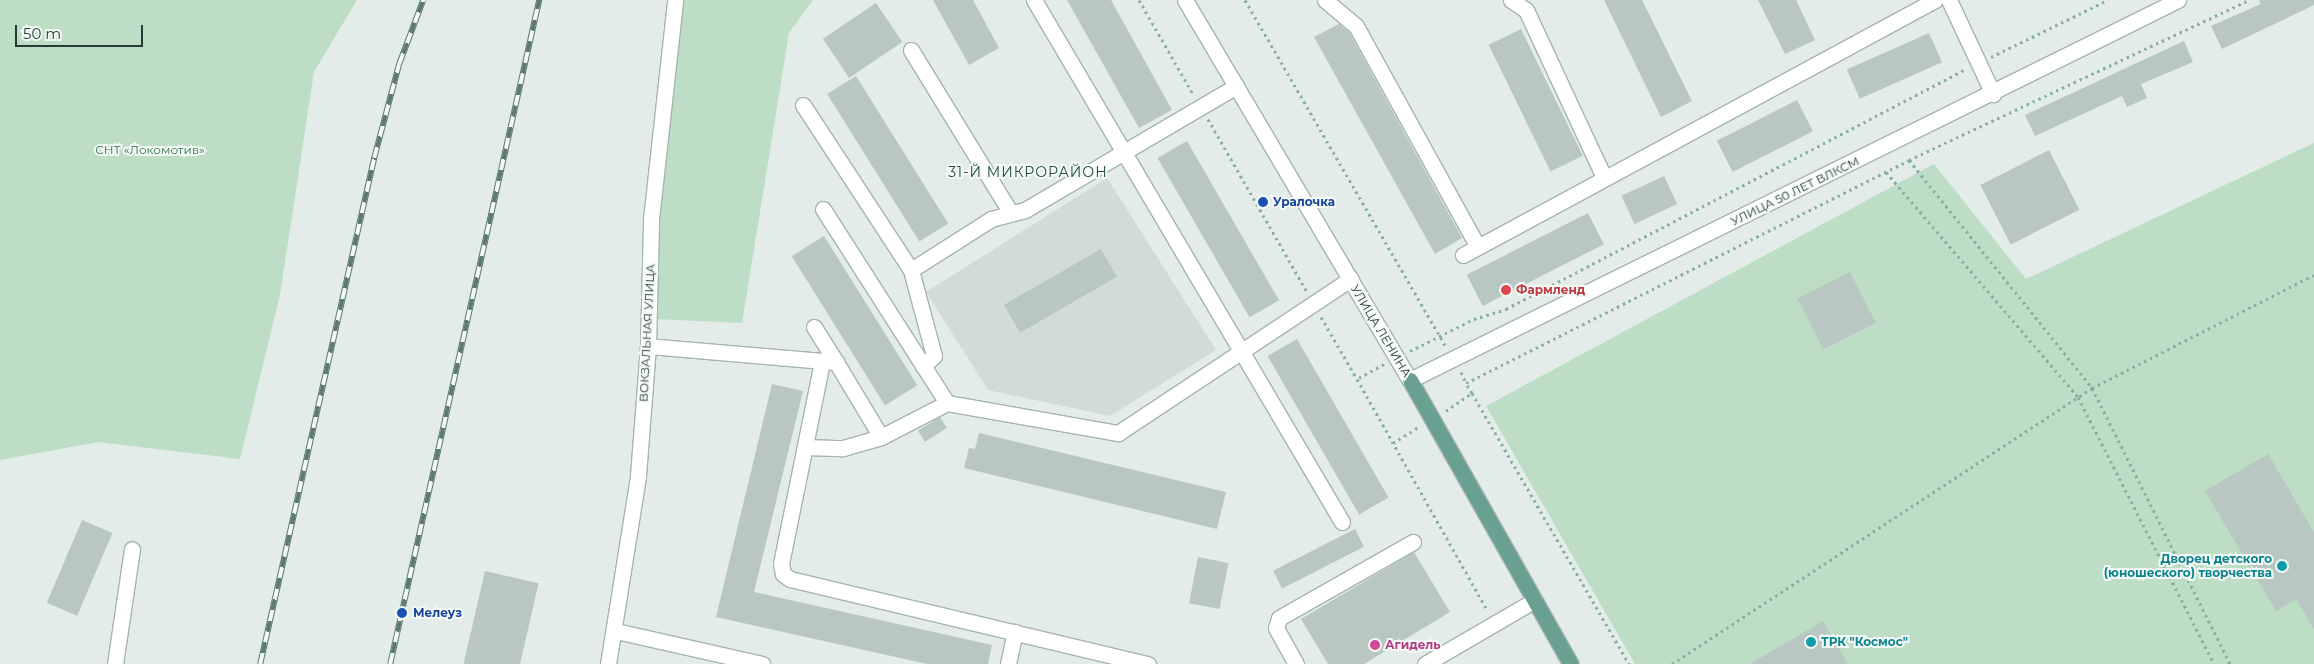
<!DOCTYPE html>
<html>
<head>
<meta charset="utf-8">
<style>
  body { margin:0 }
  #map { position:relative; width:2314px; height:664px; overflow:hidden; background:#e3ece8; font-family:Montserrat,sans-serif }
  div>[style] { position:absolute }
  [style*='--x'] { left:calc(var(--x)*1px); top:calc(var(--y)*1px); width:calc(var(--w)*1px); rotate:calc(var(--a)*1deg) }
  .built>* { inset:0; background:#d1dcd7 }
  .green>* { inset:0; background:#bdddc5 }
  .building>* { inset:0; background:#b8c7c1; transform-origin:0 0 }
  .path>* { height:3px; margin-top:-1.5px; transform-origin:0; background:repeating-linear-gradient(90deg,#85afa1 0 2.5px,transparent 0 6.5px) }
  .roads { filter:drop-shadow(1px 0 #a6b4af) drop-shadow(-1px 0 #a6b4af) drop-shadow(0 1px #a6b4af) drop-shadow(0 -1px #a6b4af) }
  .minor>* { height:15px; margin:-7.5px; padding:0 7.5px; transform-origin:7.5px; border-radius:7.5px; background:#fff }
  .major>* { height:15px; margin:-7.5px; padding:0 7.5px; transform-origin:7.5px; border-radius:7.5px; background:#69a091 }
  .rail>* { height:5.5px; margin-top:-2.75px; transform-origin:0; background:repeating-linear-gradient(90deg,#f4f9f6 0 11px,#5e7971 0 22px); box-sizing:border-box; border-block:1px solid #5e7971 }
  .dots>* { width:14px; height:14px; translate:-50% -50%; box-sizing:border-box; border:2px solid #f4f9f6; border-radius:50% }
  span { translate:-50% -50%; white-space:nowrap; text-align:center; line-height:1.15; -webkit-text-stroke:4px #f4f9f6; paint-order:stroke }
  .park-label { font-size:12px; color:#2f7348 }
  .street-label { font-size:12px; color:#233d36 }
  .transit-label { font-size:12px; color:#164399; font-weight:700 }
  .left { translate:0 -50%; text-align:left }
  .health-label { font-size:12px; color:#be3a42; font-weight:700 }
  .culture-label { font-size:12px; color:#0d838f; font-weight:700 }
  .right { translate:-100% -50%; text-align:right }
  .hotel-label { font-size:12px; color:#b23c85; font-weight:700 }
  .neighbourhood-label { font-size:14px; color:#204f42; letter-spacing:1px }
  .scale { position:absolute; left:15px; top:25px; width:128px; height:22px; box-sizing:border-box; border:2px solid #233d36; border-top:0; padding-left:6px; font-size:15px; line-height:18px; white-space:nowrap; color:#233d36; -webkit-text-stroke:4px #f4f9f6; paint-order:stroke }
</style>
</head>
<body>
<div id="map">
  <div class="built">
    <div style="clip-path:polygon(1107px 178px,1216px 350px,1110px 416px,988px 390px,926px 292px)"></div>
  </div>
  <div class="green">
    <div style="clip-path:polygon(0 0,357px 0,314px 72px,280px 295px,240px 459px,98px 442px,0 460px)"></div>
    <div style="clip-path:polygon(682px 0,813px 0,789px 33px,742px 323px,653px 319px,661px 210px)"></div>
    <div style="clip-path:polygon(2314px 143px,2314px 664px,1635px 664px,1486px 406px,1934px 164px,2026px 279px)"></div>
  </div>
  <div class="building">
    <div style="clip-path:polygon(933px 0,973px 0,999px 48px,969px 65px)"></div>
    <div style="clip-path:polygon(1067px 0,1111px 0,1172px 110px,1139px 128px)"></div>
    <div style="clip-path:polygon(1604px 0,1642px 0,1692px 101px,1661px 117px)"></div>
    <div style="clip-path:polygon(1758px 0,1796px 0,1815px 40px,1785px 54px)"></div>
    <div style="clip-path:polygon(2259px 0,2314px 0,2314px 5px,2222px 49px,2211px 26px,2261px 4px)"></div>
    <div style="left:876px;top:3px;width:47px;height:64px;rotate:56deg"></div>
    <div style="clip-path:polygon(1339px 24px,1349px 32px,1462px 238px,1435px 254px,1314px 37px)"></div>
    <div style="left:1521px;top:29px;width:141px;height:36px;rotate:64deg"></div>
    <div style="left:1929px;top:33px;width:32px;height:90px;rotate:66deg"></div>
    <div style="clip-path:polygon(2184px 41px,2193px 62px,2141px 84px,2147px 98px,2127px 107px,2122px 96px,2035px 136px,2025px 115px)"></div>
    <div style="left:856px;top:76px;width:174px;height:34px;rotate:58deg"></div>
    <div style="left:1797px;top:100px;width:35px;height:90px;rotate:63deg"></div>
    <div style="left:1187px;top:141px;width:184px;height:34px;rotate:60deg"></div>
    <div style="left:2049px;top:150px;width:67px;height:77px;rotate:63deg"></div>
    <div style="left:1664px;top:176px;width:31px;height:47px;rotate:65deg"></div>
    <div style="left:1588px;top:213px;width:35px;height:136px;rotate:63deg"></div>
    <div style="left:824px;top:236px;width:176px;height:38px;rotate:58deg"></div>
    <div style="left:1101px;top:249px;width:32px;height:112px;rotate:60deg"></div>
    <div style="left:1850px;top:272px;width:57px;height:59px;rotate:63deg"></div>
    <div style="left:1297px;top:339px;width:183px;height:34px;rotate:60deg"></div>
    <div style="clip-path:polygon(772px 384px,803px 391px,754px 592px,992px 645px,988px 664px,927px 664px,716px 617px)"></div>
    <div style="left:940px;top:417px;width:13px;height:26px;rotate:58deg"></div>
    <div style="clip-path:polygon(979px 433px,1226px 492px,1217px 529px,964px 468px,969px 448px,975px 449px)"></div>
    <div style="clip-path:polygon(2268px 454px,2314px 532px,2314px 629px,2296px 599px,2276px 611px,2205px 491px)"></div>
    <div style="left:82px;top:520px;width:33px;height:90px;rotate:23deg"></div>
    <div style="left:1355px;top:529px;width:20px;height:92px;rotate:63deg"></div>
    <div style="clip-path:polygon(1414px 552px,1450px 612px,1364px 664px,1328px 664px,1301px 619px)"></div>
    <div style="left:1198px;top:557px;width:31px;height:47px;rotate:11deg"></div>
    <div style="left:485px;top:571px;width:55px;height:95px;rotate:13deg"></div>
    <div style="clip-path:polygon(1823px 621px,1848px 664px,1750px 664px)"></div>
  </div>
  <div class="path">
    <div style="--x:1139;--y:0;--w:108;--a:60.1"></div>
    <div style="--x:1245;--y:0;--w:399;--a:59.9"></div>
    <div style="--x:1991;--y:57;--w:130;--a:-26"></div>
    <div style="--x:1208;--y:119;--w:199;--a:60.2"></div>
    <div style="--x:1909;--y:160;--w:292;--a:51.2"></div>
    <div style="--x:2092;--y:388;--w:309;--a:63.4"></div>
    <div style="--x:1886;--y:172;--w:296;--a:49.5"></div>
    <div style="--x:2078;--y:397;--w:300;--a:63"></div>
    <div style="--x:1321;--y:317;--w:72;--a:59.9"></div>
    <div style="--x:1410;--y:351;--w:72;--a:-26.6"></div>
    <div style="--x:1474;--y:319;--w:34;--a:-17"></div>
    <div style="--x:1506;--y:309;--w:519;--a:-27.55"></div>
    <div style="--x:1384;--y:364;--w:31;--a:151"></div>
    <div style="--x:1357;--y:379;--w:265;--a:60.6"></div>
    <div style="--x:1461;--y:372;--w:12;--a:66"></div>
    <div style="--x:1472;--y:393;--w:12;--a:-121"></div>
    <div style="--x:1466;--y:383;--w:496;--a:-26.7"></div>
    <div style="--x:1909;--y:160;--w:376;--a:-25.2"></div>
    <div style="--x:1446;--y:411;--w:32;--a:-35"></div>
    <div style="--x:1472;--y:393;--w:313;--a:59.9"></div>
    <div style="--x:1393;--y:443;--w:32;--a:-32"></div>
    <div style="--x:1672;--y:664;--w:503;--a:-33.31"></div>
    <div style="--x:2092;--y:388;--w:249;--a:-27"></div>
  </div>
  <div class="roads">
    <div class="minor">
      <div style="--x:1034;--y:0;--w:606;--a:59.46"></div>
      <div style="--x:1185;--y:0;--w:442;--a:59.4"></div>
      <div style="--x:1410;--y:380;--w:857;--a:-26.33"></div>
      <div style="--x:1325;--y:0;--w:40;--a:40"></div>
      <div style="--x:1356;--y:26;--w:252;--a:61.1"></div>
      <div style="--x:1511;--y:0;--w:18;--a:34"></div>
      <div style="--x:1526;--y:10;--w:184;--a:65"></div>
      <div style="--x:1949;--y:0;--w:104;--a:64.9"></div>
      <div style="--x:911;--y:50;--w:191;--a:58.5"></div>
      <div style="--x:803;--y:105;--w:197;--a:56.8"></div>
      <div style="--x:911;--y:270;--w:89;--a:75"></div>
      <div style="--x:934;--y:356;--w:15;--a:138"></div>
      <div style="--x:823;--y:209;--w:230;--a:57.4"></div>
      <div style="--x:1463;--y:255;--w:536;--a:-28.38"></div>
      <div style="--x:911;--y:270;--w:95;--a:-32.5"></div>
      <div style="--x:991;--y:219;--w:35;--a:-15"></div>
      <div style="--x:1025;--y:210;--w:245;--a:-30.4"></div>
      <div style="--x:814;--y:327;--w:41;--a:57.8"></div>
      <div style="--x:648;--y:346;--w:189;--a:4.9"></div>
      <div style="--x:836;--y:362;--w:87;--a:59"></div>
      <div style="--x:881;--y:437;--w:74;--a:-27.3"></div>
      <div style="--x:947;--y:403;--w:174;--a:10"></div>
      <div style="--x:1118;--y:433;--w:279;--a:-33.5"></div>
      <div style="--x:822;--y:362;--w:205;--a:101.5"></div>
      <div style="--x:781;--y:563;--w:11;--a:80"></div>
      <div style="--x:783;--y:574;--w:9;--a:36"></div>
      <div style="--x:790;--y:579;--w:368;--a:13.4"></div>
      <div style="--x:805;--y:447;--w:38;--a:2"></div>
      <div style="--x:843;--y:448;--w:40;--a:-16"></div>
      <div style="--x:616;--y:631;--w:150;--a:12.7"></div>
      <div style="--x:115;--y:664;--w:116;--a:-81.6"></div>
      <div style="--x:608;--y:664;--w:190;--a:-80.9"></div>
      <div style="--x:638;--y:476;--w:130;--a:-85.6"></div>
      <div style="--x:648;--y:346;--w:127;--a:-88.6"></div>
      <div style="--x:651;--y:219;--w:220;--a:-83.7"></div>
      <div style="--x:1008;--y:664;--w:33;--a:-78"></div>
      <div style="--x:1296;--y:664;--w:41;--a:-119.1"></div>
      <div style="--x:1276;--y:628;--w:10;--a:-73"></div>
      <div style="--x:1279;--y:618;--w:154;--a:-29.6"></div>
      <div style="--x:1425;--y:664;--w:127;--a:-30.2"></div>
    </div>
    <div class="major">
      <div style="--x:1410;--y:380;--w:326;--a:60.5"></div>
    </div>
  </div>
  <div class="rail">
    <div style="--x:260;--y:664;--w:519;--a:-77.3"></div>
    <div style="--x:374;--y:158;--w:97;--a:-75.1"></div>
    <div style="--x:399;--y:64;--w:68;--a:-69.4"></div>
    <div style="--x:390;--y:664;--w:681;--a:-77.35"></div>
  </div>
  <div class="dots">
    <div style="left:1263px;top:202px;background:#1a4fb4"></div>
    <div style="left:1506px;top:290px;background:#e0444e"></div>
    <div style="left:2282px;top:566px;background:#0f9aa8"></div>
    <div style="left:402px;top:613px;background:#1a4fb4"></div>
    <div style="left:1811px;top:642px;background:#0f9aa8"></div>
    <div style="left:1375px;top:645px;background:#d1479c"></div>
  </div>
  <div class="park-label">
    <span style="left:150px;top:150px">СНТ «Локомотив»</span>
  </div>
  <div class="street-label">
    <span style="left:1795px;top:191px;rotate:-26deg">УЛИЦА 50 ЛЕТ ВЛКСМ</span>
    <span style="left:1381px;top:331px;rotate:59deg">УЛИЦА ЛЕНИНА</span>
    <span style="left:647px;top:333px;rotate:-87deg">ВОКЗАЛЬНАЯ УЛИЦА</span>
  </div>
  <div class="transit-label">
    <span class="left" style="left:1273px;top:202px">Уралочка</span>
    <span class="left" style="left:413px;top:613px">Мелеуз</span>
  </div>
  <div class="health-label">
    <span class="left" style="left:1516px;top:290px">Фармленд</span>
  </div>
  <div class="culture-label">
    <span class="right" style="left:2272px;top:566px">Дворец детского<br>(юношеского) творчества</span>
    <span class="left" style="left:1821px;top:642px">ТРК "Космос"</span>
  </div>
  <div class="hotel-label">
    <span class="left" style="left:1385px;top:645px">Агидель</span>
  </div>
  <div class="neighbourhood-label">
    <span style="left:1028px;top:172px">31-Й МИКРОРАЙОН</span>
  </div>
  <div class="scale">50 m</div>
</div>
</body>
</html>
